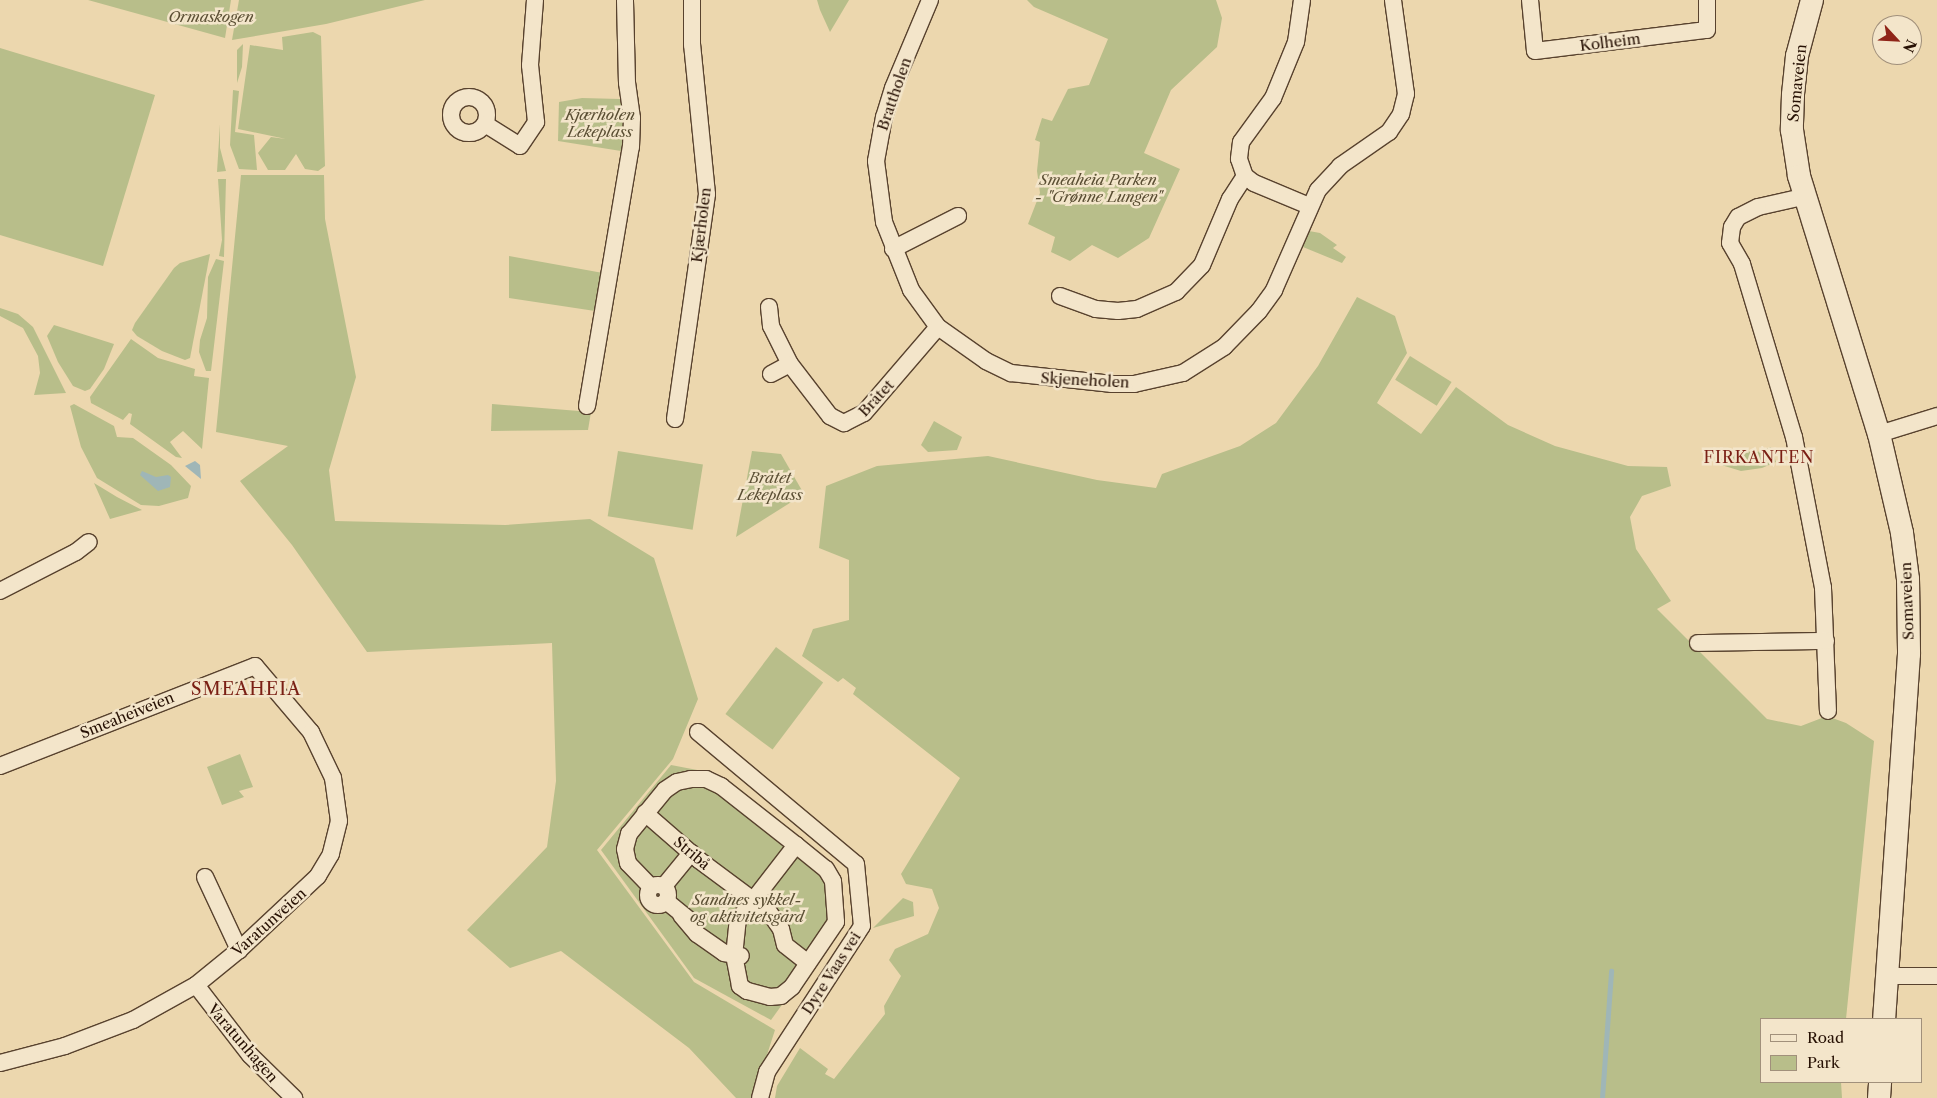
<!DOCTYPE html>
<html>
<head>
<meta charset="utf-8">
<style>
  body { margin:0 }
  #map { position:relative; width:1937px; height:1098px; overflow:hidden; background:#ecd7ae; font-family:"Libre Caslon Text",serif }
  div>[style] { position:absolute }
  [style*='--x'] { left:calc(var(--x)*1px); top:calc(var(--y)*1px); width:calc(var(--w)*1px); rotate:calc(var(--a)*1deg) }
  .green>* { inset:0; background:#b8be8a; transform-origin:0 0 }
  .water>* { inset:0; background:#9fb6b7 }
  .stream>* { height:4.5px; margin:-2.25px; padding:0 2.25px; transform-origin:2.25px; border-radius:2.25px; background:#9fb6b7 }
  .roads { filter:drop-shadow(1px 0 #58422e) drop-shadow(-1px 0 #58422e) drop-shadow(0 1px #58422e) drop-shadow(0 -1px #58422e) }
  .street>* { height:16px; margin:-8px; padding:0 8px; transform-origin:8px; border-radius:8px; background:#f3e5ca }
  .street>.ring { margin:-8px; padding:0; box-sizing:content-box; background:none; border:16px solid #f3e5ca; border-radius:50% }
  .secondary>* { height:22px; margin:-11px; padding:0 11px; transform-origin:11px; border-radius:11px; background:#f3e5ca }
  span { translate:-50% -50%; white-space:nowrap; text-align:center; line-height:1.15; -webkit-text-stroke:5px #f3e5ca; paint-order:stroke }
  .park-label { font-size:15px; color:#5a4e33; font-style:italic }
  .street-label { font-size:15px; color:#271104 }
  .neighbourhood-label { font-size:16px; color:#7a1f14; letter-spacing:1px }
  .quarter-label { font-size:18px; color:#7a1f14; letter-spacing:1px }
  .legend { position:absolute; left:1760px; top:1018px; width:162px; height:65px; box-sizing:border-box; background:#f3e5ca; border:1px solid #a1907b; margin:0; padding:6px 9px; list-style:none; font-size:15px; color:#271104 }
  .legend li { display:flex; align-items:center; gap:10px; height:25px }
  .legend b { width:25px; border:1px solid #a1907b }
  .north { position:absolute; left:1872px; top:15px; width:50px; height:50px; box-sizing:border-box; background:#f3e5ca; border:1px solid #a1907b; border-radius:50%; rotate:115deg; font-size:14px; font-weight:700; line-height:20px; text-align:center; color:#271104 }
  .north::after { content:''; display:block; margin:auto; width:18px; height:22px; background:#8f2418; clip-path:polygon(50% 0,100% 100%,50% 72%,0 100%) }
</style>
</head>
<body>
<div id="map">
  <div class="green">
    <div style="clip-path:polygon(88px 0,231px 0,225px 38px)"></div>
    <div style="clip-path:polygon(239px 0,425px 0,326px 24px,232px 40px)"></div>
    <div style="clip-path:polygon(817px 0,849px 0,830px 32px,820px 10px)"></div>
    <div style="clip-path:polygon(1027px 0,1216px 0,1222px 18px,1217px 47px,1171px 90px,1144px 153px,1180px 169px,1149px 238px,1118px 258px,1092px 245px,1070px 261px,1051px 252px,1055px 237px,1028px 224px,1040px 193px,1037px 171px,1040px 142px,1035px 140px,1042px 118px,1052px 121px,1068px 89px,1089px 85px,1108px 39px,1034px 7px)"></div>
    <div style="clip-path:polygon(313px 32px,321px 36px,325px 166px,318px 171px,305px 169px,296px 154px,285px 170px,268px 170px,258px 153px,271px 137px,286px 139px,238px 129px,250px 45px,283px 50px,282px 37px)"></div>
    <div style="clip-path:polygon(243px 44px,242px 67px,237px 83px,237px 50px)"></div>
    <div style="clip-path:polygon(0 48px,155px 95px,103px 266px,0 235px)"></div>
    <div style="clip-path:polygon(233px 90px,239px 91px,235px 132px,254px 135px,257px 170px,239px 169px,230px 145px)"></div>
    <div style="clip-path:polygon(582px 98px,620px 99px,626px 122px,621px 151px,558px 141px,559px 102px)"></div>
    <div style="clip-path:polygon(220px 124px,220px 148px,226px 171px,217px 172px)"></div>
    <div style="clip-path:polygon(241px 175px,324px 175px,325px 219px,356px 377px,329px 470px,335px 521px,505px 525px,590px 519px,654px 558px,698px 699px,673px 759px,597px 850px,694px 982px,775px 1030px,753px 1098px,736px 1098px,689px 1048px,561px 951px,510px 968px,467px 930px,547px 847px,556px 781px,552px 643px,367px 652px,292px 545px,240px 481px,288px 446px,216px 432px)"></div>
    <div style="clip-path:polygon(218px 179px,226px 179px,224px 257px,219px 256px,222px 240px)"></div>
    <div style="clip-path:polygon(1309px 231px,1320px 233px,1337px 245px,1333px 248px,1346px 257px,1342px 263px,1303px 247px)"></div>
    <div style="clip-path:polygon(210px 254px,190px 358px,185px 360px,162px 351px,137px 336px,132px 330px,135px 323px,174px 268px,180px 263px)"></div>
    <div style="clip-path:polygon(509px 256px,603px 273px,595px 311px,509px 298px)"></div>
    <div style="clip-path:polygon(216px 259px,224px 261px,211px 371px,206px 371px,199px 352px,200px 340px,207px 318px,208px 277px)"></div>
    <div style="clip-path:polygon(1357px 297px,1395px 316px,1407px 353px,1377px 403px,1421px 434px,1456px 387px,1508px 425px,1555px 446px,1628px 466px,1667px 467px,1671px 486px,1642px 496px,1630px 517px,1636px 549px,1671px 601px,1657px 609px,1767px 719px,1801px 726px,1827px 716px,1846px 723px,1874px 741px,1846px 1019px,1761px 1019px,1761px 1082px,1841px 1082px,1842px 1098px,775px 1098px,777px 1086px,800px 1048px,828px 1069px,825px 1074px,834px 1079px,885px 1014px,884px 1006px,901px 976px,889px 960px,895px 949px,928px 934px,939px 908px,932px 889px,906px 884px,901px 874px,960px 778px,853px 694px,856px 688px,843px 678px,838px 682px,802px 656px,813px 629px,849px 620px,849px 560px,819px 548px,826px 486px,877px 466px,988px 456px,1097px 480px,1156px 488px,1162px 474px,1240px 446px,1276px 423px,1318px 366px)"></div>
    <div style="clip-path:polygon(0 308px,18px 314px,33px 327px,66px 393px,34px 395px,40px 373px,38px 356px,23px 328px,0 316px)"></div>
    <div style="clip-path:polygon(54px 325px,114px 344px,104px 369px,90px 389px,85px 391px,73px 386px,58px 362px,47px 336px)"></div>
    <div style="clip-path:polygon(131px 339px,158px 358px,195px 369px,194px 376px,209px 378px,202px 449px,183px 431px,170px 442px,182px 458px,176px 457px,130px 424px,132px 414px,129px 413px,123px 420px,91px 403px,90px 397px)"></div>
    <div style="left:1410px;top:356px;width:49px;height:28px;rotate:32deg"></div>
    <div style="clip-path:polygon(74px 404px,114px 426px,117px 437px,133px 438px,171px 465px,191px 486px,188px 498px,159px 506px,141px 505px,97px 478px,81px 447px,70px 406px)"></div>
    <div style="clip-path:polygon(492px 404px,591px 412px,588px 430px,491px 431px)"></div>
    <div style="clip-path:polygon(934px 421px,962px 437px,957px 450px,928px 452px,921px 445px)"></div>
    <div style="clip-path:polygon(1771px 447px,1776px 462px,1762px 468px,1741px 471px,1718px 464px,1718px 460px,1748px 450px,1752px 454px)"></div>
    <div style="left:618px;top:451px;width:86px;height:66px;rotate:9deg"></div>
    <div style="clip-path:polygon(752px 451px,781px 454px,804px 494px,736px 537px)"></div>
    <div style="clip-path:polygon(94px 483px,117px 497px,142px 510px,110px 519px)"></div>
    <div style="left:776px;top:647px;width:59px;height:84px;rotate:37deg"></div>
    <div style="clip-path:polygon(240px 754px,253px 787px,239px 791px,244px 797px,222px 805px,207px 767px)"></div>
    <div style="clip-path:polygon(671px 765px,713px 773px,837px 872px,840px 924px,771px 1020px,694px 978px,601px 850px)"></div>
    <div style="clip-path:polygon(903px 898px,913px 902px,914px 916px,873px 928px)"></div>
  </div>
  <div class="water">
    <div style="clip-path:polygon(195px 461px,200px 465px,201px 479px,185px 466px)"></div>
    <div style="clip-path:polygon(142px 471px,156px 477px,168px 475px,171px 477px,170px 487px,158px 491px,140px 475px)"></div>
  </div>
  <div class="stream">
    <div style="--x:1602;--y:1098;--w:127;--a:-85.9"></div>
  </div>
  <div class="roads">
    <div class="street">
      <div style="--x:930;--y:0;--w:95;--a:112.8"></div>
      <div style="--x:893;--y:88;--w:30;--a:107"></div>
      <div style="--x:884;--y:117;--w:45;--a:100.3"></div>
      <div style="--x:876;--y:161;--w:62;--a:82.5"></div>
      <div style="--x:884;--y:222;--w:73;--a:68.3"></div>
      <div style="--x:911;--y:290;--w:46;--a:53.9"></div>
      <div style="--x:938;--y:327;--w:59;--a:35.3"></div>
      <div style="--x:986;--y:361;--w:28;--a:26"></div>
      <div style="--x:1011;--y:373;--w:102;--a:6.2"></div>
      <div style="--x:1112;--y:384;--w:22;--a:0"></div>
      <div style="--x:1134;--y:384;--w:50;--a:-12.7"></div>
      <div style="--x:1183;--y:373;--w:49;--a:-32.4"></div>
      <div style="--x:1224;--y:347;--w:50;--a:-45.8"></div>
      <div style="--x:1259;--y:311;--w:26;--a:-54"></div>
      <div style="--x:1274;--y:290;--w:109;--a:-66.3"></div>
      <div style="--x:1318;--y:190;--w:33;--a:-47"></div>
      <div style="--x:1340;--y:166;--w:60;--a:-34.8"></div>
      <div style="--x:1389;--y:132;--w:22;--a:-56"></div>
      <div style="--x:1401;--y:114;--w:21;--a:-76"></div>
      <div style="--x:1406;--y:94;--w:95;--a:-97.9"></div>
      <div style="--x:1302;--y:0;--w:42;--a:98.1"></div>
      <div style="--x:1296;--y:42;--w:61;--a:112.3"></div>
      <div style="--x:1273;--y:98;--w:54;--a:126"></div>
      <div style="--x:1241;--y:142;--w:17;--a:97"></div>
      <div style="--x:1239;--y:159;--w:18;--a:71"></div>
      <div style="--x:1245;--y:176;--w:11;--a:38"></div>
      <div style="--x:1254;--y:183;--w:60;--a:22.7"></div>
      <div style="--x:1530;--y:0;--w:51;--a:84.4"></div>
      <div style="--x:1535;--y:51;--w:173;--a:-7"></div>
      <div style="--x:1707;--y:30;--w:30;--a:-90"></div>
      <div class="ring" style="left:451px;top:97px;width:20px;height:20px"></div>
      <div style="--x:485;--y:124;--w:41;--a:32.2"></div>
      <div style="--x:520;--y:146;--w:29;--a:-56"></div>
      <div style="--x:536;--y:122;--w:57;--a:-96"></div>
      <div style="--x:530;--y:65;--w:65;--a:-85.6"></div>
      <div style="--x:1807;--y:196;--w:50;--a:167.3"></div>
      <div style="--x:1758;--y:207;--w:22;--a:153"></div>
      <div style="--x:1738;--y:217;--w:12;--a:121"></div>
      <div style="--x:1732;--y:227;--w:16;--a:97"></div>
      <div style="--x:1730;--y:243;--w:24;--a:60"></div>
      <div style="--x:1742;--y:264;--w:181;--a:73.3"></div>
      <div style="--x:1794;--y:437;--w:154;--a:79.1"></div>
      <div style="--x:1823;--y:588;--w:123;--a:87.7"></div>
      <div style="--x:893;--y:249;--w:73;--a:-26.9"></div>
      <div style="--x:1060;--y:296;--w:38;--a:20"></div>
      <div style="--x:1096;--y:309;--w:22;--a:5"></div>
      <div style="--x:1118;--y:311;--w:19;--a:-6"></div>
      <div style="--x:1137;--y:309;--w:43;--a:-23.6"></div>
      <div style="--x:1176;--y:292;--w:37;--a:-46"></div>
      <div style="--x:1202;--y:265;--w:72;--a:-67"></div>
      <div style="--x:1230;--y:199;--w:27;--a:-57"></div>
      <div style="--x:769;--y:307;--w:19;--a:84"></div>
      <div style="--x:771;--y:326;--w:42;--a:63.4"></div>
      <div style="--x:790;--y:364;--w:66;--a:52.4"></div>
      <div style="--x:830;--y:416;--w:16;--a:27"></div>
      <div style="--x:844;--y:423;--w:22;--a:-27"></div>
      <div style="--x:864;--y:413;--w:113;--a:-49.3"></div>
      <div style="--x:771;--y:374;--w:21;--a:-28"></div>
      <div style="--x:587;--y:406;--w:263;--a:-80.4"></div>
      <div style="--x:631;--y:147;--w:29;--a:-88"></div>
      <div style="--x:632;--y:118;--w:35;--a:-98"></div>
      <div style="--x:627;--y:83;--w:83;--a:-91.4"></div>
      <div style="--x:675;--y:419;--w:227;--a:-81.9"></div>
      <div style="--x:707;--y:194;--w:150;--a:-95.7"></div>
      <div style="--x:692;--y:45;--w:45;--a:-90"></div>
      <div style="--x:1879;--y:434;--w:61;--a:-17.2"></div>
      <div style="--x:0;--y:591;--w:85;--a:-27.2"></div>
      <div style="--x:76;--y:552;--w:16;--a:-38"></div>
      <div style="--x:1698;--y:643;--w:128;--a:-0.9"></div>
      <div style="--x:698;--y:732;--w:206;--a:39.9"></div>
      <div style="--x:856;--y:864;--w:62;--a:84.5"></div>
      <div style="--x:862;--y:926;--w:174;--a:123.1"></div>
      <div style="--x:767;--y:1072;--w:27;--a:105"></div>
      <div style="--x:0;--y:766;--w:274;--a:-21.4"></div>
      <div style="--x:255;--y:666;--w:87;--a:49.7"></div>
      <div style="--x:311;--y:732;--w:51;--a:64.4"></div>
      <div style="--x:333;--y:778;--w:43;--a:82.1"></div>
      <div style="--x:339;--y:821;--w:34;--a:104"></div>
      <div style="--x:331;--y:854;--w:26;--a:121"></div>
      <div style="--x:318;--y:876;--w:108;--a:136.9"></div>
      <div style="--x:239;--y:950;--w:55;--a:140.9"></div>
      <div style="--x:196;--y:985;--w:72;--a:150.9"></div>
      <div style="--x:133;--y:1020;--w:73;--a:159.1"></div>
      <div style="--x:65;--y:1046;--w:67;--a:165.3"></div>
      <div style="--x:645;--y:813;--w:72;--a:41"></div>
      <div style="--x:699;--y:860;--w:87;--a:36.6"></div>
      <div style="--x:769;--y:912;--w:21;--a:55"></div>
      <div style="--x:781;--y:929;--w:16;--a:76"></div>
      <div style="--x:785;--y:945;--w:29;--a:38"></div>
      <div style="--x:205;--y:877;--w:81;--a:65"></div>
      <div class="ring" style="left:648px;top:885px;width:4px;height:4px"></div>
      <div style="--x:664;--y:886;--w:43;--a:-50.7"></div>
      <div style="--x:651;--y:887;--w:33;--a:-134"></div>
      <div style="--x:628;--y:863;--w:14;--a:-102"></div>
      <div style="--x:625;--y:849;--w:16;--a:-75"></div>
      <div style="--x:629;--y:834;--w:57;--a:-50.7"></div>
      <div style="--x:665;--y:790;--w:14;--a:-34"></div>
      <div style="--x:677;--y:782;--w:14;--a:-12"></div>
      <div style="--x:691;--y:779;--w:15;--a:0"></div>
      <div style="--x:706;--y:779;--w:17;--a:25"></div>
      <div style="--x:721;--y:786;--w:95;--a:38.2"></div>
      <div style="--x:796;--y:845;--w:38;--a:39"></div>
      <div style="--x:826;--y:869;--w:14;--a:60"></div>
      <div style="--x:833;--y:881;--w:41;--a:85.8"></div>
      <div style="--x:836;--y:922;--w:78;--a:124.1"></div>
      <div style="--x:792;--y:987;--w:14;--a:141"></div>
      <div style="--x:781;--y:996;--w:11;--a:175"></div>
      <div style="--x:770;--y:997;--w:24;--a:-165"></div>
      <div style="--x:747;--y:991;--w:9;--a:-144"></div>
      <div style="--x:740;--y:986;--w:31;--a:-101"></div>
      <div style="--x:734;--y:956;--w:36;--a:-84"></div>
      <div style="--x:738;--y:920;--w:95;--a:-52.3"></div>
      <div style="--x:666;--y:901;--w:32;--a:39"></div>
      <div style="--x:681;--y:915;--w:25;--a:50"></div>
      <div style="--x:697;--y:934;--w:33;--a:35"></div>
      <div style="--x:724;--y:953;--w:17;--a:10"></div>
      <div style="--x:1887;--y:976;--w:50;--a:0"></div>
      <div style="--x:196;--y:985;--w:88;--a:52.4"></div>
      <div style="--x:250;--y:1055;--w:62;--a:44.3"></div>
    </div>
    <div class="secondary">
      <div style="--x:1812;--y:0;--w:58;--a:105"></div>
      <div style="--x:1797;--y:56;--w:39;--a:96"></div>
      <div style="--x:1793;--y:95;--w:35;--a:92"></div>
      <div style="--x:1792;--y:130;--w:47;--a:81.3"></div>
      <div style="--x:1799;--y:176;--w:270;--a:72.8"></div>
      <div style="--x:1879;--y:434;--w:102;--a:76.9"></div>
      <div style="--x:1902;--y:533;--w:46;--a:82.6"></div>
      <div style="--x:1908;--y:579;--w:75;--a:89.2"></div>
      <div style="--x:1909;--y:654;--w:366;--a:93.9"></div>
      <div style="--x:1879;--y:1098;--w:16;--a:-86"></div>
    </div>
  </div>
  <div class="park-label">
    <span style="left:211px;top:17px">Ormaskogen</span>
    <span style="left:600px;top:123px">Kjærholen<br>Lekeplass</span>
    <span style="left:1098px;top:188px">Smeaheia Parken<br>- "Grønne Lungen"</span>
    <span style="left:770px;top:486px">Bråtet<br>Lekeplass</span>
    <span style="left:747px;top:908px">Sandnes sykkel-<br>og aktivitetsgård</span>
  </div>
  <div class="street-label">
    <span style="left:1610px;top:42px;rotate:-7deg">Kolheim</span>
    <span style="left:1797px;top:83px;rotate:-84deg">Somaveien</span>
    <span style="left:894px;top:94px;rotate:-71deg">Brattholen</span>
    <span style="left:701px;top:225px;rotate:-83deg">Kjærholen</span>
    <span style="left:1085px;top:380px;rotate:3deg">Skjeneholen</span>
    <span style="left:876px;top:398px;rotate:-47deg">Bråtet</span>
    <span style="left:1907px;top:601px;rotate:-92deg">Somaveien</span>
    <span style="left:127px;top:715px;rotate:-22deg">Smeaheiveien</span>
    <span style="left:692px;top:853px;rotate:40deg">Stribå</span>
    <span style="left:269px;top:922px;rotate:-42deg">Varatunveien</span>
    <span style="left:831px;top:973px;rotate:-57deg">Dyre Vaas vei</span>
    <span style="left:243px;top:1043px;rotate:49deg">Varatunhagen</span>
  </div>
  <div class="neighbourhood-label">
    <span style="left:1759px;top:457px">FIRKANTEN</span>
  </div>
  <div class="quarter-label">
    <span style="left:246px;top:689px">SMEAHEIA</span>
  </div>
  <ul class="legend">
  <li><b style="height:6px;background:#f3e5ca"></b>Road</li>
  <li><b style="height:14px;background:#b8be8a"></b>Park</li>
  </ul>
  <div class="north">N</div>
</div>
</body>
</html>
